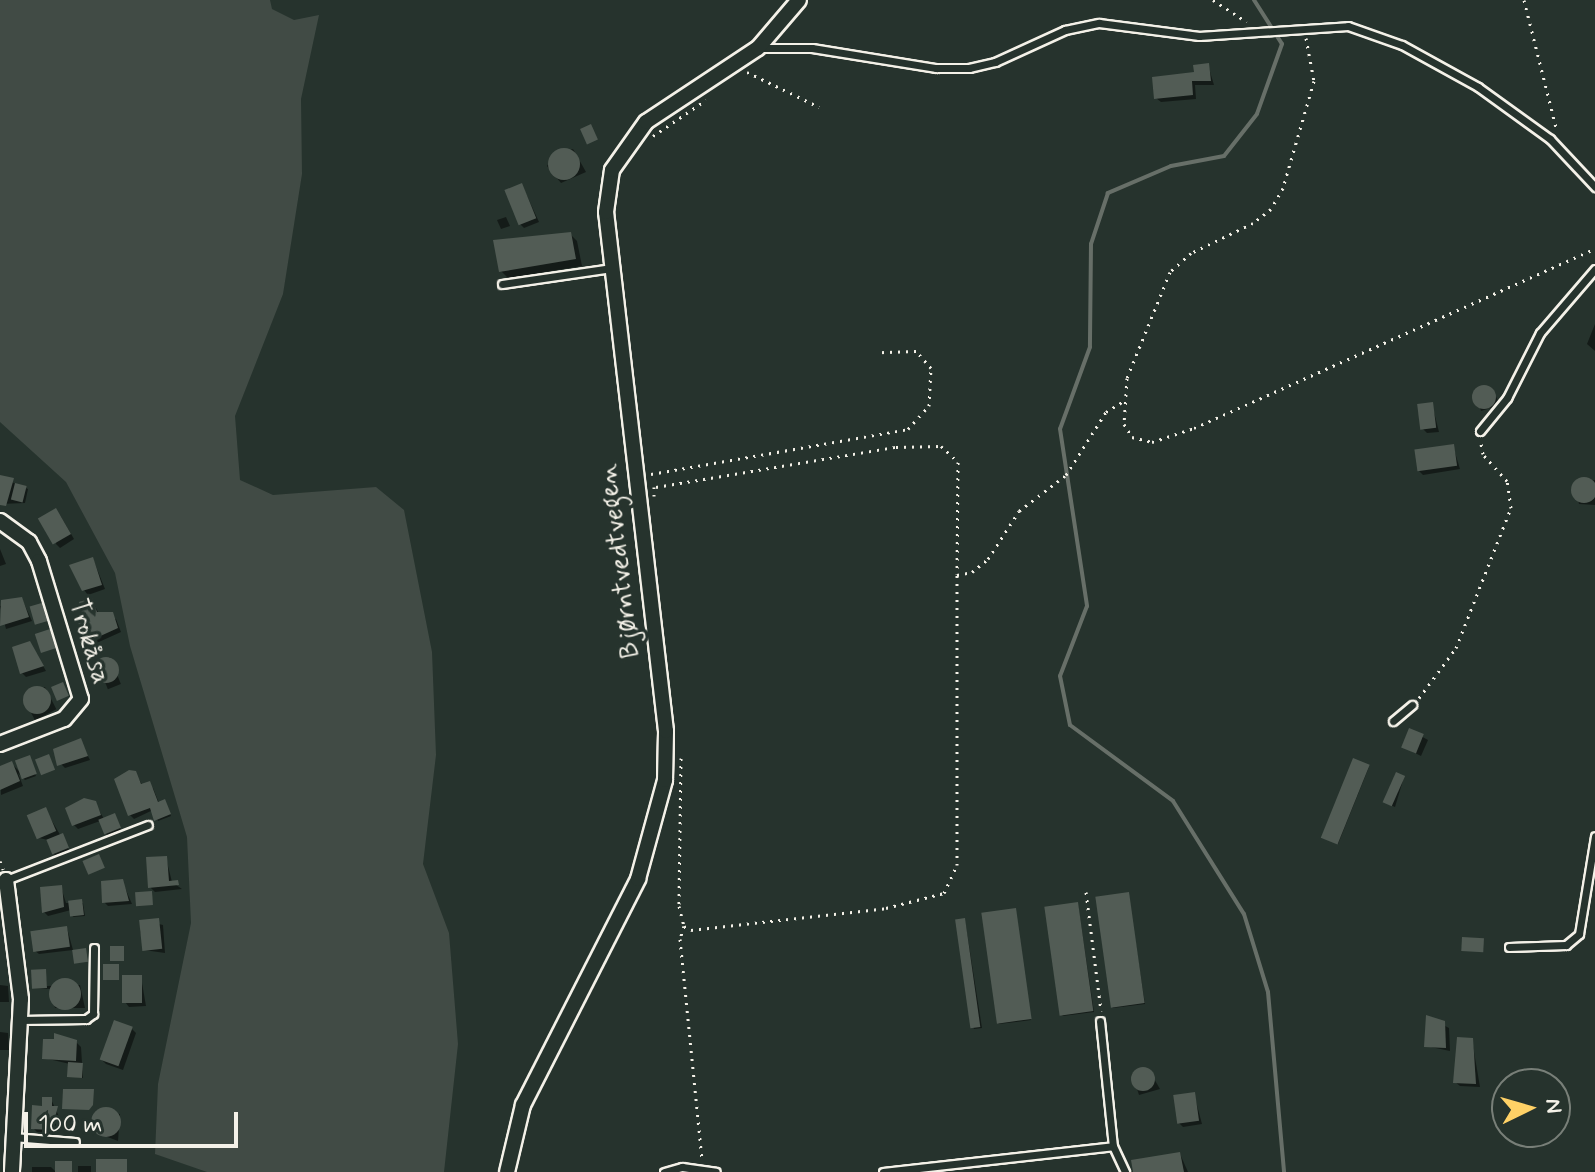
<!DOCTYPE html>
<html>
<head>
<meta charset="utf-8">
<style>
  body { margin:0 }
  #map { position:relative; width:1595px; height:1172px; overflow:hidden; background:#26332d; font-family:Mynerve,sans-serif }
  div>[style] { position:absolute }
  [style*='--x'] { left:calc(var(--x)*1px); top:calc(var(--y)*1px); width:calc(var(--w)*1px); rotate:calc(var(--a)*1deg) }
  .green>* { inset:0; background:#414b45 }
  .shadow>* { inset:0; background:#0007; transform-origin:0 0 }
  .stream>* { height:4px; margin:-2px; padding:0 2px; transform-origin:2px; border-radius:2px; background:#676f68 }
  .building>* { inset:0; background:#525c55; transform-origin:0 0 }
  .round { border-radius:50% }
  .path>* { height:3px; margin-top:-1.5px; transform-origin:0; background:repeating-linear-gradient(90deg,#f4f1e8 0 2px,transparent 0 8px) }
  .roads { filter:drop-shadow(2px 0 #f4f1e8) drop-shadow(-2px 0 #f4f1e8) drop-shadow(0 2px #f4f1e8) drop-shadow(0 -2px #f4f1e8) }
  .service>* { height:7px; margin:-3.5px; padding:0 3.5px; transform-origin:3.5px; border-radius:3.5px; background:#26332d }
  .minor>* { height:14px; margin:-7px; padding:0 7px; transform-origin:7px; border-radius:7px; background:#26332d }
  span { translate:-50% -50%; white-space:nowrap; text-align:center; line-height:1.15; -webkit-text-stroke:7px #26332d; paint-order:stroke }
  .street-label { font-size:26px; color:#f4f1e8 }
  .north { position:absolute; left:1491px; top:1068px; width:80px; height:80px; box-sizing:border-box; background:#26332d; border:2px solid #787f78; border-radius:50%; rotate:85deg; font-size:22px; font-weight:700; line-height:32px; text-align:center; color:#f4f1e8 }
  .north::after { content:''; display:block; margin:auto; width:28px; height:36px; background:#ffd166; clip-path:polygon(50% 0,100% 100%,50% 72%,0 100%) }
  .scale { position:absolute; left:24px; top:1112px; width:214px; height:36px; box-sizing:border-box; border:4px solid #f4f1e8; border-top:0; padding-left:10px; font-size:24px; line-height:28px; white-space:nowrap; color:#f4f1e8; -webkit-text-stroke:6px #26332d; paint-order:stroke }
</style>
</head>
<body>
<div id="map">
  <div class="green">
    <div style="clip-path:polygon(0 0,270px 0,272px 9px,294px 20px,319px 15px,301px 99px,302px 174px,283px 294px,235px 416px,240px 480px,273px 495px,376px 487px,404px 510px,432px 652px,436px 755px,423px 864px,449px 933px,458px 1044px,444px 1172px,207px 1172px,155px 1154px,158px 1084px,191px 923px,187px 837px,130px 646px,115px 573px,66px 482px,0 422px)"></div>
  </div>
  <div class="shadow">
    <div style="clip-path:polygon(1208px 65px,1214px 85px,1195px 85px,1196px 99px,1161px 102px,1156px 98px)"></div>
    <div style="clip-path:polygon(573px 149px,586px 172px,561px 183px,547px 166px,554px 155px)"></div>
    <div style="clip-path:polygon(522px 185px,539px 222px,524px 228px,520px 224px)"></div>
    <div style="clip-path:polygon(506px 217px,510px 226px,501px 229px,497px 220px)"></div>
    <div style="clip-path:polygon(570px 234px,577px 241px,582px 266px,508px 278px,501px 271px)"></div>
    <div style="clip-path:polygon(1595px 324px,1595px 351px,1587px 344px)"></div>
    <div style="clip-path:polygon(1492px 388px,1500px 405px,1481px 411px,1474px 390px)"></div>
    <div style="clip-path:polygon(1432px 404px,1439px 432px,1427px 433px,1423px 429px)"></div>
    <div style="clip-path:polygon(1453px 446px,1460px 469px,1423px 475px,1419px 471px)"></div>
    <div style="clip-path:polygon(0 477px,28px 489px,25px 503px,0 504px)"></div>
    <div style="clip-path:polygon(1595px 480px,1595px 505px,1579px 504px,1575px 483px)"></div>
    <div style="clip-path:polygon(60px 515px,74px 539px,60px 548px,56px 544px)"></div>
    <div style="clip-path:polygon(0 549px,6px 564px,0 566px)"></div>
    <div style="clip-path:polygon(93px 559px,105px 589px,88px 595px,84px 590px)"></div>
    <div style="clip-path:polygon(22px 599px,32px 621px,6px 629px,0 606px)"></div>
    <div style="clip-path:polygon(92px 600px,99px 614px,116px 619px,121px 632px,90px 646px,86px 618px)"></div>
    <div style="clip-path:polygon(30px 643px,46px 671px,26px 677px,22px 673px)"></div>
    <div style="left:110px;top:657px;width:29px;height:14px;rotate:68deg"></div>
    <div style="left:45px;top:687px;width:25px;height:24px;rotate:63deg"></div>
    <div style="clip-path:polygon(1410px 730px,1428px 740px,1421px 756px,1403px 747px)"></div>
    <div style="clip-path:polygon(80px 741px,90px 760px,65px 768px,61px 764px)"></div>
    <div style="clip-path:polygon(28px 758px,36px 776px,25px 780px,18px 773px,23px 786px,1px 795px,0 769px,12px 764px,22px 774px)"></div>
    <div style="clip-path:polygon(1369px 767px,1338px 844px,1323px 838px)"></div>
    <div style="clip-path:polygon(135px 773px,143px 786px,153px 788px,159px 803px,166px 803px,171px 816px,158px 821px,153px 810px,134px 819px,130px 815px)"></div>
    <div style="clip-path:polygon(1404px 777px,1395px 807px,1388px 804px)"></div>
    <div style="clip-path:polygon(96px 805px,104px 819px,116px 817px,121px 830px,107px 835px,100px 821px,78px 829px,74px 825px)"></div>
    <div style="clip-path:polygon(45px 809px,69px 850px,55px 856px,48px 840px,39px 838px)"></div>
    <div style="clip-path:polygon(166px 858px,172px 882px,182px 889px,155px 892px,150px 887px)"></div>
    <div style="clip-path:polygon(122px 881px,132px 904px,108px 906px,104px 902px)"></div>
    <div style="clip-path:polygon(61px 887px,66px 903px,83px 903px,85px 916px,73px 917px,71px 910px,48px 916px,44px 912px)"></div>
    <div style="clip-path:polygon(1128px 894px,1145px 1004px,1113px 1008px,1112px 1007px)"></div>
    <div style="clip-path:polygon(1078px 904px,1094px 1012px,1063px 1016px,1062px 1015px)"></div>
    <div style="clip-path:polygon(1015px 910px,1031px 1020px,999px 1024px,998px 1023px)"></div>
    <div style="clip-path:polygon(965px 920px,982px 1028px,974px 1029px,973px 1027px)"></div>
    <div style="clip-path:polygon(146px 921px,163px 925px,165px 953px,144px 950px,140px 930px)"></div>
    <div style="clip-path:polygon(67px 928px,73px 950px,39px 954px,34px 950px)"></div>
    <div style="clip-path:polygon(45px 971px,47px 986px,80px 985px,85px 1008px,55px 1008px,51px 989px,33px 988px)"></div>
    <div style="clip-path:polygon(141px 977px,146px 1006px,129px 1007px,125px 1002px)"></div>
    <div style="clip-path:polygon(0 985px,8px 986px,9px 1002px,0 1002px)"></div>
    <div style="clip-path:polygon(1428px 1017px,1449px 1028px,1450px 1051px,1426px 1046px)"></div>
    <div style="clip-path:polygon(132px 1029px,136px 1033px,123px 1070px,106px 1064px,102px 1060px)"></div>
    <div style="clip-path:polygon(0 1032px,8px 1033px,9px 1050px,0 1050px)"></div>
    <div style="clip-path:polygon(1472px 1040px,1480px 1087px,1460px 1086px,1455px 1082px)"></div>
    <div style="clip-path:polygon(76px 1042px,81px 1047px,83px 1078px,69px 1076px,70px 1064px,44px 1058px)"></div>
    <div style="clip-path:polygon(1149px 1070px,1160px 1089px,1139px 1095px,1132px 1073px)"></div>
    <div style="clip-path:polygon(1194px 1094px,1202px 1124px,1183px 1127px,1179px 1123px)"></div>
    <div style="clip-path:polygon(51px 1099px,61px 1121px,56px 1121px,56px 1133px,37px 1132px,33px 1128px)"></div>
    <div style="clip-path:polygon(97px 1110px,120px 1114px,118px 1141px,97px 1133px)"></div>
    <div style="clip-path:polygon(1180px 1154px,1188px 1172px,1135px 1172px)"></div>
    <div style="left:78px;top:1166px;width:13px;height:6px"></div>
    <div style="clip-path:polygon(32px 1167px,51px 1167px,56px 1172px,32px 1172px)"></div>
  </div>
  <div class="stream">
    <div style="--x:1254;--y:0;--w:52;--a:57.5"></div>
    <div style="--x:1282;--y:44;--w:74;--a:109.7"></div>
    <div style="--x:1257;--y:114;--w:53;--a:128.2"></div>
    <div style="--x:1224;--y:156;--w:54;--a:169.3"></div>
    <div style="--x:1171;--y:166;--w:69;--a:156.8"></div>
    <div style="--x:1108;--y:193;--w:54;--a:108.4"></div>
    <div style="--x:1091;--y:244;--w:103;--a:90.6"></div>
    <div style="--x:1090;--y:347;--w:87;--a:110.1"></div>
    <div style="--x:1060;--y:429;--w:179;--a:81.3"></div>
    <div style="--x:1087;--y:606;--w:75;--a:111.1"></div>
    <div style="--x:1060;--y:676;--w:50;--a:78.5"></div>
    <div style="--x:1070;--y:725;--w:128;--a:36.4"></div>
    <div style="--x:1173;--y:801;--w:133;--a:57.9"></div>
    <div style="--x:1244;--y:914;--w:82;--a:72.9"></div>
    <div style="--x:1268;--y:992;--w:181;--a:84.9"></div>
  </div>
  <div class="building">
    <div style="clip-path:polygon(1209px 63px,1211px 81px,1192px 81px,1193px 95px,1154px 99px,1152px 77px,1194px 72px,1193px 65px)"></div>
    <div style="left:591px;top:124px;width:17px;height:12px;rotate:66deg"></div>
    <div class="round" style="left:548px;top:148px;width:32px;height:32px"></div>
    <div style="left:522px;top:183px;width:38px;height:19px;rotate:68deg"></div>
    <div style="clip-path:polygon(571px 232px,576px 259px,499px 272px,493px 240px)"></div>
    <div class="round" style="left:1472px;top:385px;width:24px;height:24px"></div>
    <div style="left:1433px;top:402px;width:26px;height:16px;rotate:83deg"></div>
    <div style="left:1454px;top:444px;width:22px;height:40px;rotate:82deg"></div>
    <div style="clip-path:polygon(0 475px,14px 478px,6px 506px,0 505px)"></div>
    <div class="round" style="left:1571px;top:477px;width:26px;height:26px"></div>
    <div style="left:15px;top:483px;width:12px;height:17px;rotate:14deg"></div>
    <div style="left:56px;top:508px;width:30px;height:21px;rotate:60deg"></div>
    <div style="clip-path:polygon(93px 557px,102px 585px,82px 591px,69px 565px)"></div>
    <div style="clip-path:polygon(22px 597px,29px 617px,0 626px,1px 600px)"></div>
    <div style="clip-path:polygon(92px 598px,97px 612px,113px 612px,118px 628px,85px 643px,77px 619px,83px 617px,79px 602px)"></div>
    <div style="left:45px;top:602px;width:19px;height:16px;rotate:74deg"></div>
    <div style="left:50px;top:629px;width:20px;height:16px;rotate:72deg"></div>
    <div style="clip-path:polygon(30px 641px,44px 666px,20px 674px,12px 647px)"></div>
    <div class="round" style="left:93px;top:657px;width:26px;height:26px"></div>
    <div style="left:63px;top:682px;width:15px;height:13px;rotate:67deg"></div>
    <div class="round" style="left:23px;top:686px;width:28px;height:28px"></div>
    <div style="left:1409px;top:728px;width:16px;height:21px;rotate:22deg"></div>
    <div style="clip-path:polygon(81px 738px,88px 756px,57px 766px,53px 749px)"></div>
    <div style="left:49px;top:754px;width:17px;height:15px;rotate:69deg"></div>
    <div style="left:30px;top:755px;width:20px;height:16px;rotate:70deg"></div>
    <div style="left:1353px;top:758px;width:18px;height:86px;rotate:22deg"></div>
    <div style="clip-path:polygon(12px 761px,20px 781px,0 790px,0 766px)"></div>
    <div style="clip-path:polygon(129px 770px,136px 771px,141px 784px,150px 781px,158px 802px,165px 799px,171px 814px,154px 821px,150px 808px,128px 816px,114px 779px)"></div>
    <div style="left:1396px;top:772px;width:10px;height:33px;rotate:24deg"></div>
    <div style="clip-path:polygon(84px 798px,96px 801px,101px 815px,72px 826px,65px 808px)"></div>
    <div style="left:46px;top:807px;width:26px;height:21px;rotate:67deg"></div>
    <div style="left:115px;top:813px;width:16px;height:18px;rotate:68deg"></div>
    <div style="left:63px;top:833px;width:16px;height:18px;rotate:68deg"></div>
    <div style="left:99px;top:854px;width:15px;height:18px;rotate:67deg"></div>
    <div style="clip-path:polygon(167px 856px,169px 881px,178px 880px,179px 885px,148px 888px,146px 857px)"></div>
    <div style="clip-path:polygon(123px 879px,129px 901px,102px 903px,101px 881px)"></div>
    <div style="clip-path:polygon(62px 885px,64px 907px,42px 913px,40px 887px)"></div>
    <div style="left:152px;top:891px;width:14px;height:17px;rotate:86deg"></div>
    <div style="left:1129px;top:892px;width:112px;height:34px;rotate:82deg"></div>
    <div style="left:82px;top:899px;width:16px;height:14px;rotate:83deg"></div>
    <div style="left:1078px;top:902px;width:110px;height:34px;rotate:82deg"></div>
    <div style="left:1016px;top:908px;width:112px;height:35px;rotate:82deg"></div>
    <div style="left:159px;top:918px;width:31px;height:20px;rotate:84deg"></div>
    <div style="left:965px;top:918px;width:110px;height:10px;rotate:82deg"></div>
    <div style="left:67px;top:926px;width:21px;height:37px;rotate:82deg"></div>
    <div style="left:1462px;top:937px;width:22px;height:14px;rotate:3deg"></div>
    <div style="left:110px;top:946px;width:14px;height:15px"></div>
    <div style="left:86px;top:948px;width:14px;height:14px;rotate:82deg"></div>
    <div style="left:103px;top:964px;width:16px;height:16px"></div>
    <div style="left:46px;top:969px;width:19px;height:15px;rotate:87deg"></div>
    <div style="left:142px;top:975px;width:28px;height:20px;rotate:90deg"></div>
    <div class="round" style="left:49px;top:978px;width:32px;height:32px"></div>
    <div style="clip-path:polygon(1426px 1015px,1445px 1021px,1446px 1048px,1424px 1047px)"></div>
    <div style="left:114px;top:1020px;width:20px;height:42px;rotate:20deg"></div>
    <div style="clip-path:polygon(54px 1033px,77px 1040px,76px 1061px,42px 1059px,43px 1039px,54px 1039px)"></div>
    <div style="clip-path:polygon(1457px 1037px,1473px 1038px,1476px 1084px,1453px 1083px)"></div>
    <div style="left:68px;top:1062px;width:15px;height:15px;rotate:4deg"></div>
    <div class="round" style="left:1131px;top:1067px;width:24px;height:24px"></div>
    <div style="clip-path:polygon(63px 1089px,94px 1089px,93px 1105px,89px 1110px,62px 1109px)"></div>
    <div style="left:1195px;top:1092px;width:29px;height:22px;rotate:82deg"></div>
    <div style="clip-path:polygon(42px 1097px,52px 1097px,52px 1106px,58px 1106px,52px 1130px,31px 1129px,32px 1105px,42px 1106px)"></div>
    <div class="round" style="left:91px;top:1107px;width:30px;height:30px"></div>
    <div style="clip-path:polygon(1180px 1152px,1184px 1172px,1133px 1172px,1131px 1160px)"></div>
    <div style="left:96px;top:1159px;width:31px;height:13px"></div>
    <div style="left:55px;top:1161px;width:17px;height:11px"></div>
  </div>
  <div class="path">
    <div style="--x:1213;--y:0;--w:40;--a:32.9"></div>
    <div style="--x:1524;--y:0;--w:135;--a:75.9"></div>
    <div style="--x:1306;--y:38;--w:44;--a:79.5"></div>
    <div style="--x:1314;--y:81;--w:111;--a:106.2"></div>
    <div style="--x:1283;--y:188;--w:24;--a:120"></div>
    <div style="--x:1271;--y:209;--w:23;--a:142"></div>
    <div style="--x:1253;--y:223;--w:69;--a:154.2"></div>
    <div style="--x:1191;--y:253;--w:28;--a:138"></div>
    <div style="--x:1170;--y:272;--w:114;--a:112.1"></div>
    <div style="--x:1127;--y:378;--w:46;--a:93.7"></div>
    <div style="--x:1124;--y:424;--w:15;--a:58"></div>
    <div style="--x:1132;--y:437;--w:21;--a:14"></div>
    <div style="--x:1152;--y:442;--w:44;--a:-18.4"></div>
    <div style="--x:1194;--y:428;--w:439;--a:-24.1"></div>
    <div style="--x:747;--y:72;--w:80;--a:25.9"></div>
    <div style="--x:653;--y:136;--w:64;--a:-34.2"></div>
    <div style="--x:651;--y:474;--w:261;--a:-9.9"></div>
    <div style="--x:908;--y:429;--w:31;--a:-48"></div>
    <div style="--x:929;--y:406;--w:38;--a:-87"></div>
    <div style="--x:931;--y:368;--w:23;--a:-131"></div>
    <div style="--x:916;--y:351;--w:37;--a:178"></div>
    <div style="--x:654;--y:487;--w:9;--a:90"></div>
    <div style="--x:656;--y:487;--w:243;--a:-9.5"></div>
    <div style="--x:896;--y:447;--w:45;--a:-1.3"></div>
    <div style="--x:941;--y:446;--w:23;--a:43"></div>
    <div style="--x:958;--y:462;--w:112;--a:90.5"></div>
    <div style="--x:1419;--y:698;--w:62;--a:-53.5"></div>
    <div style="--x:1456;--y:648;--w:150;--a:-68.6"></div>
    <div style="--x:1511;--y:508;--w:27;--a:-98"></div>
    <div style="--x:1507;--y:481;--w:36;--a:-132"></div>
    <div style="--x:1483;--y:454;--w:15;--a:-101"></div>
    <div style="--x:681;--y:758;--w:148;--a:90.8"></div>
    <div style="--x:679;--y:906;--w:21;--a:76"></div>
    <div style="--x:684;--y:926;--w:8;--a:30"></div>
    <div style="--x:691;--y:930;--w:196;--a:-6.4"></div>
    <div style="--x:886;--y:908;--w:60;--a:-14.5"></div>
    <div style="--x:944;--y:893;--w:31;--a:-65"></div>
    <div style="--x:957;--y:865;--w:290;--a:-90"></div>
    <div style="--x:957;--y:575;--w:15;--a:-11"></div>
    <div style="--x:972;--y:572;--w:21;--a:-39"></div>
    <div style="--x:988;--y:559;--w:57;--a:-57.1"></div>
    <div style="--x:1019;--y:511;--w:59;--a:-37.5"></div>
    <div style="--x:1066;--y:475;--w:75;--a:-57.6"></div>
    <div style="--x:1106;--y:412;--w:19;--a:-32"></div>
    <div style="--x:0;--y:861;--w:9;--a:69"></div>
    <div style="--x:1086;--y:892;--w:120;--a:82.8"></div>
    <div style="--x:684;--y:926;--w:14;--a:107"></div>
    <div style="--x:680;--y:939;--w:222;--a:84.3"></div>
  </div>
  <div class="roads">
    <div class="service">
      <div style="--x:761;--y:48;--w:51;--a:0"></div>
      <div style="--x:812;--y:48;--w:126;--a:9.2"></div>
      <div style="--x:936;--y:68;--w:33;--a:0"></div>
      <div style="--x:969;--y:68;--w:27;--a:-13"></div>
      <div style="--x:995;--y:62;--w:77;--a:-24.6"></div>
      <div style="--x:1065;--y:30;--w:35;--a:-12"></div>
      <div style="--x:1099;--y:23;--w:101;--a:7.4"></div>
      <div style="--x:1199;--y:36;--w:149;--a:-3.8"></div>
      <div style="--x:1348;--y:26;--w:57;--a:19.4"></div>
      <div style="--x:1402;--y:45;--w:87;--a:28.9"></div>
      <div style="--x:1478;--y:87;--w:89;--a:35.8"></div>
      <div style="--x:1550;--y:139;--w:66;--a:46.8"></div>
      <div style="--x:502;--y:284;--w:111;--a:-8.3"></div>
      <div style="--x:1480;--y:431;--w:43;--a:-50.7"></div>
      <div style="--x:1507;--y:398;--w:73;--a:-63.1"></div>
      <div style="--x:1540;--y:333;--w:84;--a:-49.3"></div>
      <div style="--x:1393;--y:721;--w:25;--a:-40"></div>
      <div style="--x:6;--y:880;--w:152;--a:-21.2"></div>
      <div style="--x:1509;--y:947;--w:57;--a:-2"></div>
      <div style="--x:1566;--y:945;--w:17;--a:-40"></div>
      <div style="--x:1579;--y:934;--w:99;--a:-80.7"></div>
      <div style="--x:20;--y:1020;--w:66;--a:-0.9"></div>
      <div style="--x:86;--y:1019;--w:9;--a:-36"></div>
      <div style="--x:93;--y:1014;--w:66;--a:-89.1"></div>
      <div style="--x:1100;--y:1021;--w:126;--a:84.1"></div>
      <div style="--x:13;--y:1137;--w:62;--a:4.6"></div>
      <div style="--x:664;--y:1172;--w:19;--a:-16"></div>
      <div style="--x:682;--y:1167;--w:34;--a:8"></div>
      <div style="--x:883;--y:1172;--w:231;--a:-6.4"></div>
      <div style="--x:1113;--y:1146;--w:29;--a:65"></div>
    </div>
    <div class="minor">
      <div style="--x:0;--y:521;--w:36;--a:36"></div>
      <div style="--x:29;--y:542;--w:21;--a:62"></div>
      <div style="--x:39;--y:561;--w:144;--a:73.1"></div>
      <div style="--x:81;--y:699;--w:26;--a:130"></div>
      <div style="--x:64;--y:719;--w:69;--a:158.7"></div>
      <div style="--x:6;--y:880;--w:120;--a:82.8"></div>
      <div style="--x:21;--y:999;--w:173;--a:93"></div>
      <div style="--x:507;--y:1172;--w:69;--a:-76.6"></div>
      <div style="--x:523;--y:1105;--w:254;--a:-63"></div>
      <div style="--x:638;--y:879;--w:103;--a:-74.7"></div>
      <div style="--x:665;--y:780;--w:49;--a:-88.8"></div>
      <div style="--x:666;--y:731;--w:522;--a:-96.59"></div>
      <div style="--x:606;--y:212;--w:42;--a:-81.9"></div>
      <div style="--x:612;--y:170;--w:59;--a:-54.7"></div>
      <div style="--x:646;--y:122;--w:134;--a:-33.5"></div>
      <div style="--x:758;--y:48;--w:63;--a:-49.5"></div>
    </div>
  </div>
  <div class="street-label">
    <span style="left:621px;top:561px;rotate:-97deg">Bjørntvedtvegen</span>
    <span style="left:88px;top:642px;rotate:74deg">Trokåsa</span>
  </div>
  <div class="north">N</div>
  <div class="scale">100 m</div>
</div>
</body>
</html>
